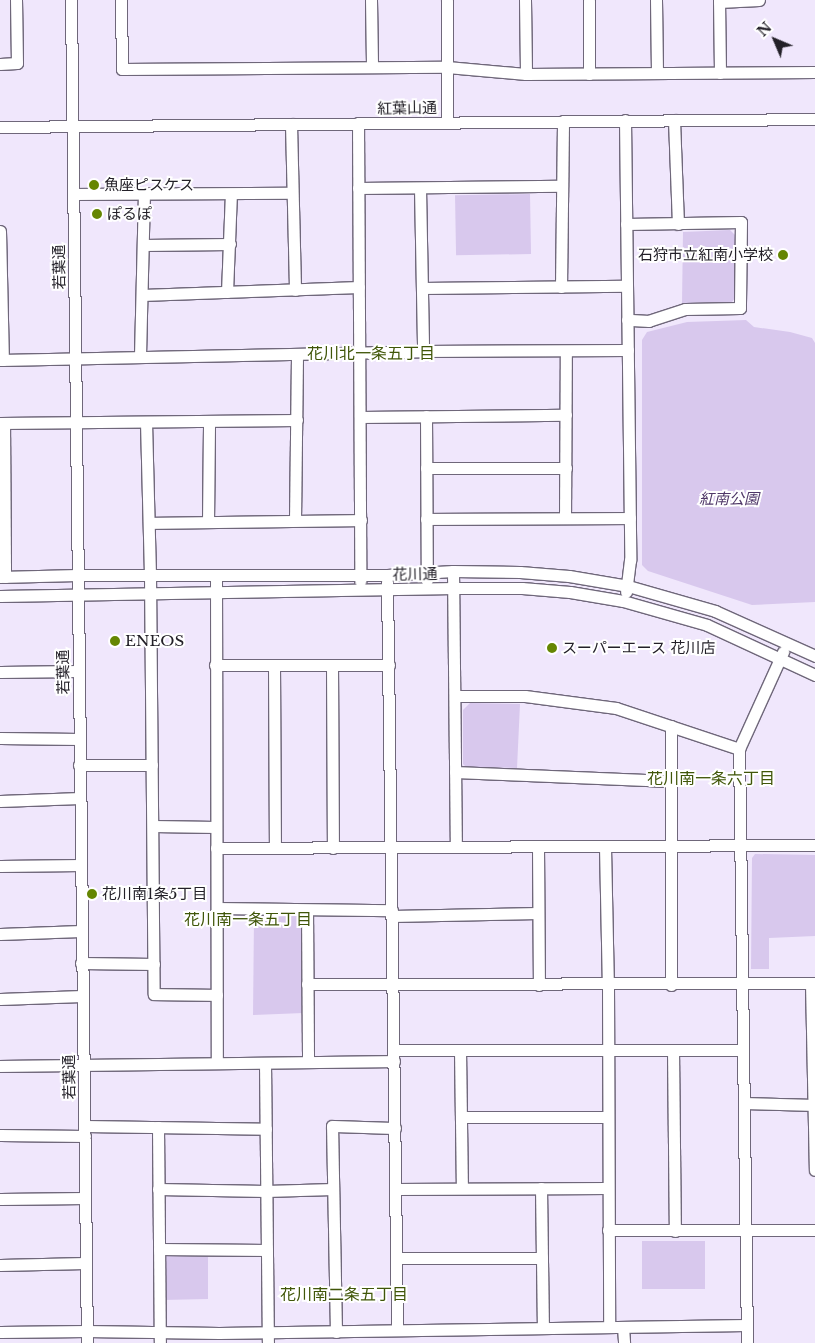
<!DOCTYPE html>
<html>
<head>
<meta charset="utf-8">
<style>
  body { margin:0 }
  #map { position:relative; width:815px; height:1343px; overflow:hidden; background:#f0e7fc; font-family:"Libre Baskerville","Noto Sans JP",serif }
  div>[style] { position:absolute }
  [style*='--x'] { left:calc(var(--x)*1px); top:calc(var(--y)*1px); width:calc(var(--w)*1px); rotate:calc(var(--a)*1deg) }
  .green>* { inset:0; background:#d8c8ed; transform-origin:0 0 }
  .roads { filter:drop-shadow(1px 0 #6f677a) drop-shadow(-1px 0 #6f677a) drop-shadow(0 1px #6f677a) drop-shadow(0 -1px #6f677a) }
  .minor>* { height:11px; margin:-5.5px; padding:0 5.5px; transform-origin:5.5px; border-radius:5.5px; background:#fff }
  .dots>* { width:14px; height:14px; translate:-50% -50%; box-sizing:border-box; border:2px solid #fff; border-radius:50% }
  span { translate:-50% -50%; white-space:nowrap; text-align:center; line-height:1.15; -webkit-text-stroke:4px #fff; paint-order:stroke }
  .street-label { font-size:15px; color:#232028 }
  .poi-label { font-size:15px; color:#232028 }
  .left { translate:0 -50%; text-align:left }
  .right { translate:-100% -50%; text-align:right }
  .park-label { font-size:15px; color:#4f3768; font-style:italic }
  .neighbourhood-label { font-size:16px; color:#405609 }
  .north { position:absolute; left:750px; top:15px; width:50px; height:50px; -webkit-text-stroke:4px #fff; paint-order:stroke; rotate:315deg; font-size:14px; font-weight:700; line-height:20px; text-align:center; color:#232028 }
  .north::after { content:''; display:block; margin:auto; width:18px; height:22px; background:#232028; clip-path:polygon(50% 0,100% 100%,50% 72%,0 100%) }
</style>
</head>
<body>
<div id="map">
  <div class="green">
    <div style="left:530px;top:194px;width:60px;height:75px;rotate:89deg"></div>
    <div style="clip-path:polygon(730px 230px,735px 235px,735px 298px,732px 302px,682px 303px,683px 232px)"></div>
    <div style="clip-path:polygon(746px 320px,754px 327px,790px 332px,812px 338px,815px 343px,815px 602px,752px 605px,648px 571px,642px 565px,642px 340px,647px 332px,687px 322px)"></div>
    <div style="clip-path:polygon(470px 703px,520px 704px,517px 768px,466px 767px,463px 764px,463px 710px)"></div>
    <div style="clip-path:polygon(755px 854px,815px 855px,815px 936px,769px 938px,769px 969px,751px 969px,752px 858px)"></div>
    <div style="clip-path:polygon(298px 916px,301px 922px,303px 1013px,253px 1015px,254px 917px)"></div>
    <div style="left:705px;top:1241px;width:48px;height:63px;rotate:90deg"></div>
    <div style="clip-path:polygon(167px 1254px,208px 1254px,208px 1299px,163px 1300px,162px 1260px)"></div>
  </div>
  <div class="roads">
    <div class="minor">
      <div style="--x:71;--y:0;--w:1343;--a:89.32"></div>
      <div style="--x:121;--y:0;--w:69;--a:89.2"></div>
      <div style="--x:122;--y:69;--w:325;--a:-0.4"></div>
      <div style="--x:447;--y:67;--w:79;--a:5.1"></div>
      <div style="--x:526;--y:74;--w:289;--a:-0.4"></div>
      <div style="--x:371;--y:0;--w:67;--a:89.1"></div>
      <div style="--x:447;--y:0;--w:122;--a:90"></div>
      <div style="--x:525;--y:0;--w:74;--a:89.2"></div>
      <div style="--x:589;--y:0;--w:74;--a:90"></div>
      <div style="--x:656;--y:0;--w:73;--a:89.2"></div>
      <div style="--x:719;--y:0;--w:73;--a:89.2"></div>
      <div style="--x:719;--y:2;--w:40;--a:-2.9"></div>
      <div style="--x:0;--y:64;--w:17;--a:-3"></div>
      <div style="--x:17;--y:63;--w:63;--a:-90.9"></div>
      <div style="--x:625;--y:120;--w:440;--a:89.3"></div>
      <div style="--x:630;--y:560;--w:32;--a:97"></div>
      <div style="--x:674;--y:120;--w:104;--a:87.8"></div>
      <div style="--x:358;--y:123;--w:458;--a:89.7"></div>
      <div style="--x:291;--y:124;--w:166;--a:88.6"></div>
      <div style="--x:0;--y:127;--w:815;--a:-0.56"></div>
      <div style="--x:358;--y:188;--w:204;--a:-0.6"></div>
      <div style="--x:420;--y:188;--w:163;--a:88.9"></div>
      <div style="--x:73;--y:194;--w:219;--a:-0.3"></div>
      <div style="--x:626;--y:224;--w:115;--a:-1"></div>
      <div style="--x:741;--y:222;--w:86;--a:90.7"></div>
      <div style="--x:740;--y:308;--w:55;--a:179"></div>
      <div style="--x:685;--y:309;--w:38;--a:162"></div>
      <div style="--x:649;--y:321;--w:22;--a:-177"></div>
      <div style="--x:0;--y:231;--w:129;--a:88.7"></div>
      <div style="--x:143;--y:245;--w:87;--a:-0.7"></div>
      <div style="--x:561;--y:287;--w:166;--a:-89.3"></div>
      <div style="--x:422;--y:288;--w:205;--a:-0.6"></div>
      <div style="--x:227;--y:292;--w:98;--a:-87.7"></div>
      <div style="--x:142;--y:295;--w:217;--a:-2.1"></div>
      <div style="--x:140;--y:356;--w:162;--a:-88.6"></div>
      <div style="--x:0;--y:360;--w:423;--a:-1.2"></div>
      <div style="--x:423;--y:351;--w:205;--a:-0.3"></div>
      <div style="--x:426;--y:416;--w:164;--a:89.7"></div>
      <div style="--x:360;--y:417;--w:206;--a:-0.6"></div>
      <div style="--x:146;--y:422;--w:153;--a:88.5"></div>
      <div style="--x:150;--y:575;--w:419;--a:89.5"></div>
      <div style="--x:154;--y:994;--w:63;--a:0.9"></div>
      <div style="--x:0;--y:423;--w:297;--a:-0.6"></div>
      <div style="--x:4;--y:423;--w:154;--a:89.6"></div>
      <div style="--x:426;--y:468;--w:140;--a:0"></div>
      <div style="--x:565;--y:518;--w:167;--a:-89.7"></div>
      <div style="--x:426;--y:519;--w:204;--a:-0.3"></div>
      <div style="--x:295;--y:520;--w:165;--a:-89.3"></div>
      <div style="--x:208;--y:522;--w:101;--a:-89.4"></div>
      <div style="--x:149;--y:523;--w:212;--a:-0.8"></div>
      <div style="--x:453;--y:571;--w:276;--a:89.4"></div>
      <div style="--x:216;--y:575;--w:488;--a:89.9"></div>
      <div style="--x:0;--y:577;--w:77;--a:-1.5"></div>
      <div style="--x:77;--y:575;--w:310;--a:0"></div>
      <div style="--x:387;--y:575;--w:66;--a:-3.5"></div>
      <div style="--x:453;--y:571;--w:67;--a:0.9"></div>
      <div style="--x:520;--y:572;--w:49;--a:4.7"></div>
      <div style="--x:569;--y:576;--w:60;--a:9.6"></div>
      <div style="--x:628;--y:586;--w:91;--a:16"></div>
      <div style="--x:715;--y:611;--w:110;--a:24.2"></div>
      <div style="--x:387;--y:582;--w:748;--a:89.23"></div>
      <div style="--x:0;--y:596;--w:454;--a:-1"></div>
      <div style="--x:454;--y:588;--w:68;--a:0"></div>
      <div style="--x:522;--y:588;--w:48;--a:4.8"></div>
      <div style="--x:570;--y:592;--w:54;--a:9.6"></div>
      <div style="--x:623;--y:601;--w:87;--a:15.9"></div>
      <div style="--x:707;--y:625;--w:119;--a:24.8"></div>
      <div style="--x:215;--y:665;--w:174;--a:0"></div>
      <div style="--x:274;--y:665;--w:183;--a:89.7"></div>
      <div style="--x:332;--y:665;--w:183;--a:89.7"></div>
      <div style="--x:0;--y:672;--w:78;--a:-0.7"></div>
      <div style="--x:455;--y:696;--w:70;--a:0"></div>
      <div style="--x:525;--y:696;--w:92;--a:7.5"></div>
      <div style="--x:616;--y:708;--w:130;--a:18.4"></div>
      <div style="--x:0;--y:738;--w:79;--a:0.7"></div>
      <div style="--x:79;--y:765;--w:73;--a:0"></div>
      <div style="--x:455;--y:772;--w:215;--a:2.4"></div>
      <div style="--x:0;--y:801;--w:80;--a:-2.1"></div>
      <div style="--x:153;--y:826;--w:63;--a:0.9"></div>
      <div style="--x:538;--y:847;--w:138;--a:89.6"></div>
      <div style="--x:605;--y:847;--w:138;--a:88.8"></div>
      <div style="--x:608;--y:985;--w:342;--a:89.8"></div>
      <div style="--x:216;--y:848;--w:599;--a:-0.29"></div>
      <div style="--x:0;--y:866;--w:81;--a:-0.7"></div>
      <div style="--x:217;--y:908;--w:175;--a:0.7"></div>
      <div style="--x:307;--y:910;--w:152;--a:89.6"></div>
      <div style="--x:392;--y:916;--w:146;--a:-1.2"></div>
      <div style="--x:0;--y:934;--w:81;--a:-2.1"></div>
      <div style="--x:81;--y:963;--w:73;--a:0.8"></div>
      <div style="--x:811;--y:983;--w:187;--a:88.8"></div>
      <div style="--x:307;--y:984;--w:508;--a:-0.11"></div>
      <div style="--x:671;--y:985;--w:259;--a:-90"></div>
      <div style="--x:0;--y:999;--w:82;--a:-2.1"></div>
      <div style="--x:394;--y:1050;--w:349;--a:0"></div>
      <div style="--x:460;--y:1050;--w:138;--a:89.2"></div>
      <div style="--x:673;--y:1050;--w:181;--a:89.4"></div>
      <div style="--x:265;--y:1063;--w:280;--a:89.4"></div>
      <div style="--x:0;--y:1066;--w:394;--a:-0.7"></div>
      <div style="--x:744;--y:1103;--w:71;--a:1.6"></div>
      <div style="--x:461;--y:1117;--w:146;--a:0"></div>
      <div style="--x:85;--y:1126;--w:181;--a:0.9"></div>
      <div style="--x:158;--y:1127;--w:216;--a:89.5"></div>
      <div style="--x:0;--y:1135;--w:85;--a:0.7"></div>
      <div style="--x:541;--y:1188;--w:140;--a:89.2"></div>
      <div style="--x:158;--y:1189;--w:108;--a:1.1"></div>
      <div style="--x:266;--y:1191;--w:67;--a:-1.7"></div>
      <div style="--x:396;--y:1189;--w:212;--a:-0.3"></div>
      <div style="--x:0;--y:1199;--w:85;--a:-0.7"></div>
      <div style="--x:608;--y:1230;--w:207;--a:0"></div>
      <div style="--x:159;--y:1249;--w:108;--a:0.5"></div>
      <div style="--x:397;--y:1258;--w:145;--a:0"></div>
      <div style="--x:0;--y:1265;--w:85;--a:-1.3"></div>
      <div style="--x:623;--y:1327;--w:16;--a:86"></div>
      <div style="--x:0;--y:1332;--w:86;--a:-0.7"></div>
      <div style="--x:86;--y:1331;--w:133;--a:0.9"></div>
      <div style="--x:219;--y:1333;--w:527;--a:-0.87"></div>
      <div style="--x:336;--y:1332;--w:206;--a:-91.1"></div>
      <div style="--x:332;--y:1126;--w:63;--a:1.8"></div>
      <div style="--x:747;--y:1343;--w:594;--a:-90.77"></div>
      <div style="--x:739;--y:749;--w:107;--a:-65.6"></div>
    </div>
  </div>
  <div class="dots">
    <div style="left:94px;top:185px;background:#658602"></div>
    <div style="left:97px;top:214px;background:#658602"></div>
    <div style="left:783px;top:255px;background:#658602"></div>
    <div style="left:115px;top:641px;background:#658602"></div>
    <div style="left:552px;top:648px;background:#658602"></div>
    <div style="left:92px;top:894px;background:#658602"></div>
  </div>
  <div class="street-label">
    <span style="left:407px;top:108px;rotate:-1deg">紅葉山通</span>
    <span style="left:59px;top:267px;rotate:-91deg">若葉通</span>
    <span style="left:415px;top:574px;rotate:-1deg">花川通</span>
    <span style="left:63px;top:672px;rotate:-91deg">若葉通</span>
    <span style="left:69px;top:1077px;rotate:-91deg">若葉通</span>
  </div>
  <div class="poi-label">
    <span class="left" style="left:104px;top:185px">魚座ピスケス</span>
    <span class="left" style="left:107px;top:214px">ぽるぽ</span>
    <span class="right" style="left:773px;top:255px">石狩市立紅南小学校</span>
    <span class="left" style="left:125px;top:641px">ENEOS</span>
    <span class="left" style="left:562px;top:648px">スーパーエース 花川店</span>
    <span class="left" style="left:102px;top:894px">花川南1条5丁目</span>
  </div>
  <div class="park-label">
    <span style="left:729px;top:499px">紅南公園</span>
  </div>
  <div class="neighbourhood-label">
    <span style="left:371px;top:353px">花川北一条五丁目</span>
    <span style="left:711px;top:778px">花川南一条六丁目</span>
    <span style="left:248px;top:919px">花川南一条五丁目</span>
    <span style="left:344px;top:1294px">花川南二条五丁目</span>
  </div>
  <div class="north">N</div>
</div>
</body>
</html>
